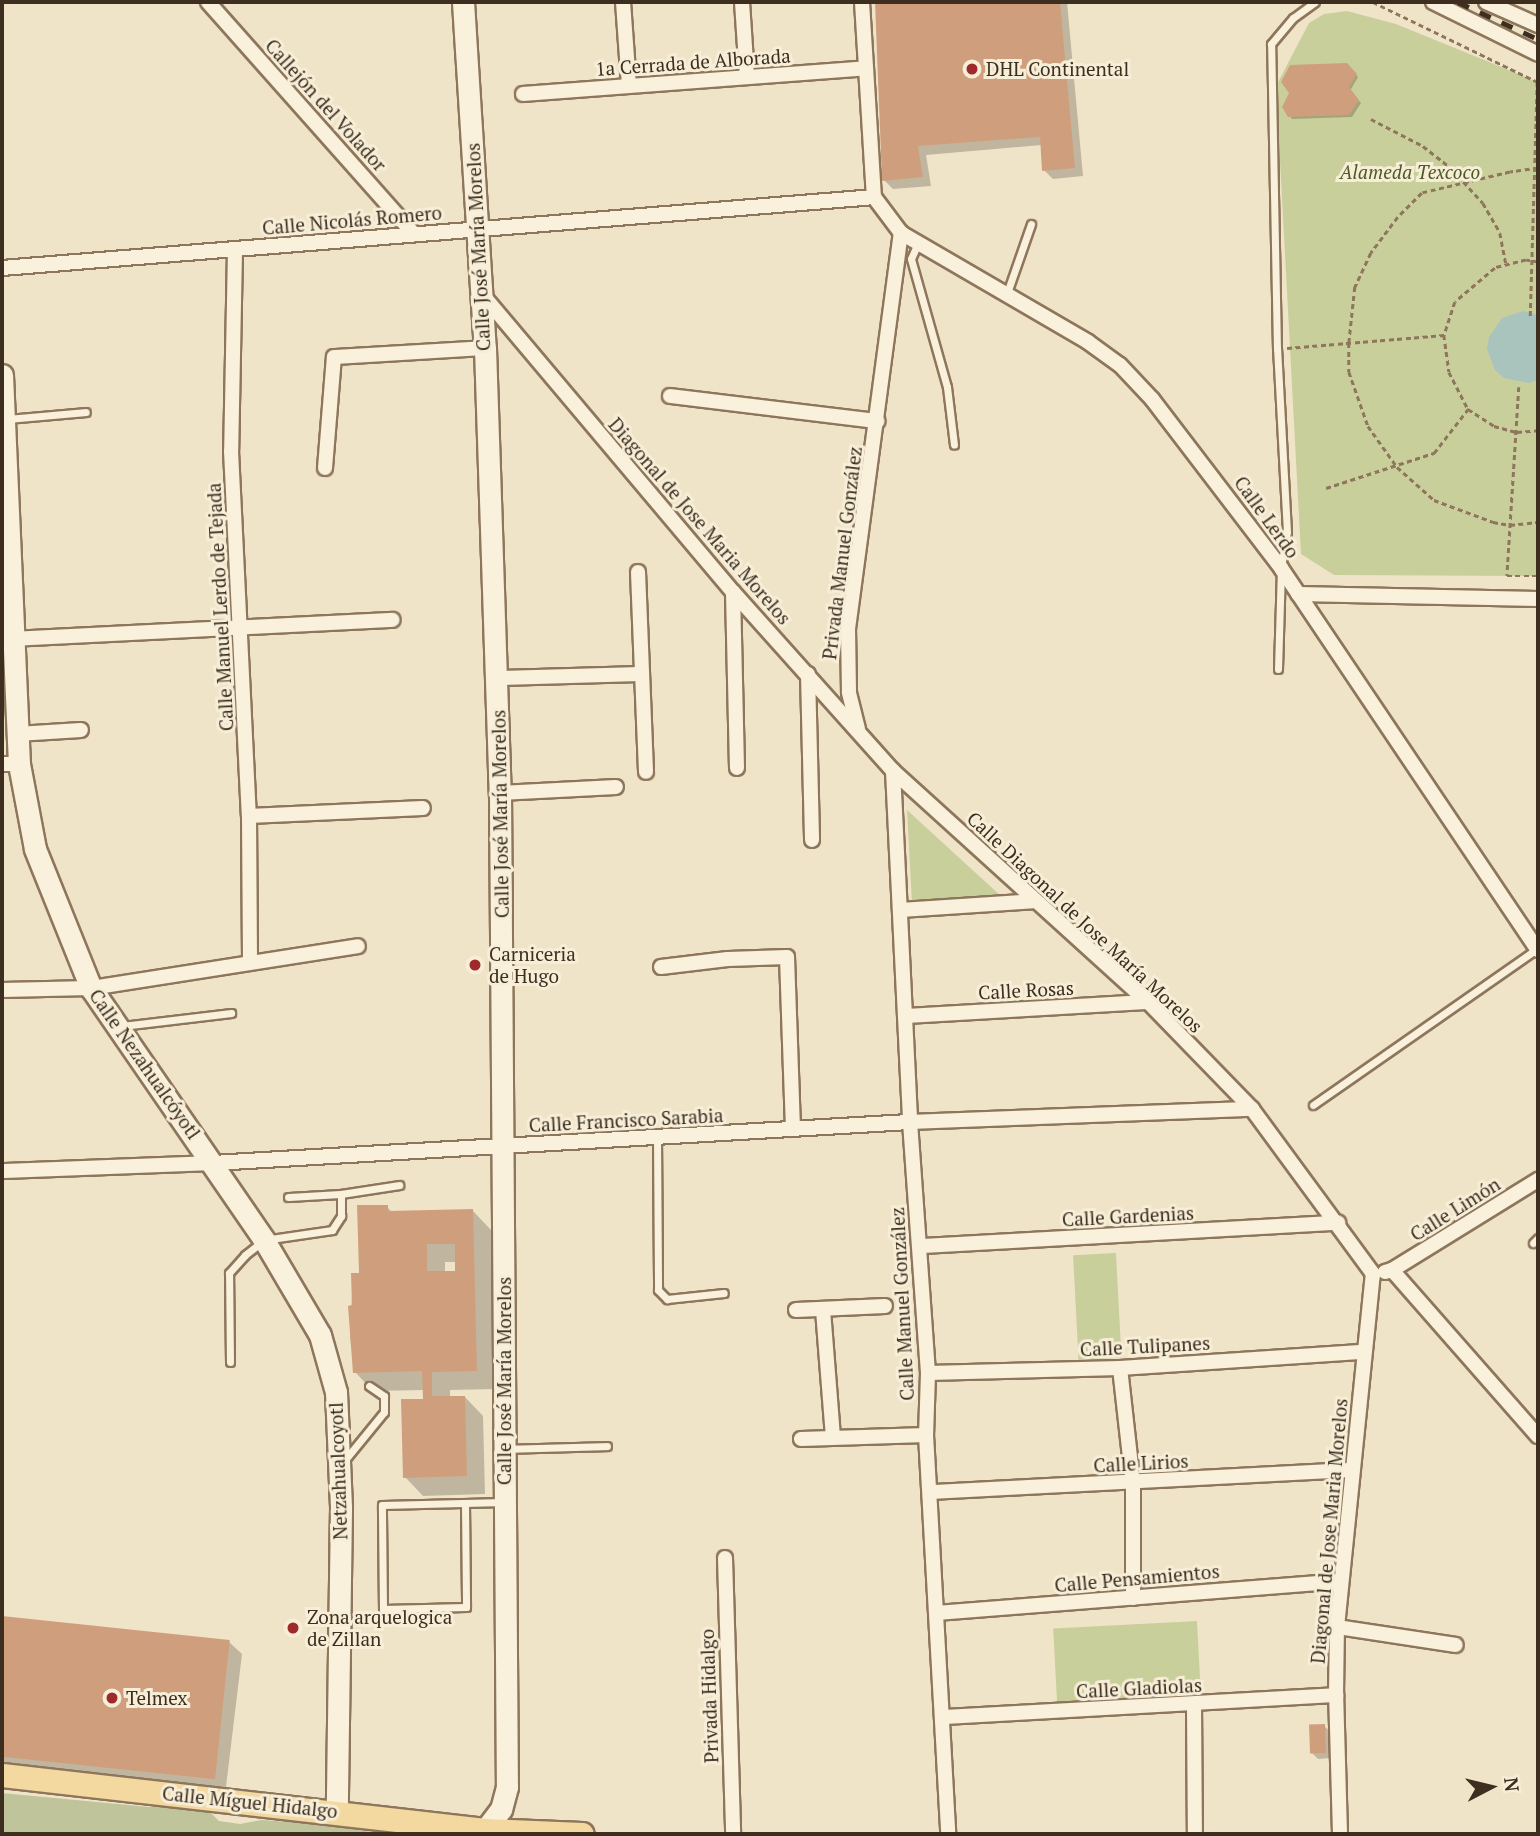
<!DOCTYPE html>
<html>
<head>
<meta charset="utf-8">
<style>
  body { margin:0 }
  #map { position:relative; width:1540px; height:1836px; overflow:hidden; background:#f0e4c8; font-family:"PT Serif",serif }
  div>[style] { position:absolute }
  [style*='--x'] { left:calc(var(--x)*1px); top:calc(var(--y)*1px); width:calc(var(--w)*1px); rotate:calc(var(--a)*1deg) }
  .green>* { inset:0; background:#c9cf9b; transform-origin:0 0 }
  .cemetery>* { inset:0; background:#bfc49a }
  .water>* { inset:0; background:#a9c4bc }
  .shadow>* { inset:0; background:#0003 }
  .building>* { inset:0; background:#cf9f7d; transform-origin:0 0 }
  .path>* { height:2.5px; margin-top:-1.25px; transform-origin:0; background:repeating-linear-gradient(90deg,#8d765c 0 5px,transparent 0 8.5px) }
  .roads { filter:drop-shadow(2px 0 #8d765c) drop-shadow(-2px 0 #8d765c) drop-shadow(0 2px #8d765c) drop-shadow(0 -2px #8d765c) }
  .lane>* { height:7px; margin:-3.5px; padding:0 3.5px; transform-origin:3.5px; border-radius:3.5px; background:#faf1dc }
  .street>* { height:14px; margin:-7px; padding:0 7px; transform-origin:7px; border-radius:7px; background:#faf1dc }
  .secondary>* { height:21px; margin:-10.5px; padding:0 10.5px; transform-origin:10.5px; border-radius:10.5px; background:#faf1dc }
  .primary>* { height:23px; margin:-11.5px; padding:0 11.5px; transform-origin:11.5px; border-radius:11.5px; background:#f3d9a0 }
  .rail>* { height:5px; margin-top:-2.5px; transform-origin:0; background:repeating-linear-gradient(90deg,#3d2e20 0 12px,transparent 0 24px) }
  .dots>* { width:19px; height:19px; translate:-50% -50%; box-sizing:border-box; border:4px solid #f7eed8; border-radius:50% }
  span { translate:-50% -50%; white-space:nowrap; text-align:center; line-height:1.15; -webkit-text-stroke:6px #f7eed8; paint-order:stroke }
  .street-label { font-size:19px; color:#3d2e20 }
  .poi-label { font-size:19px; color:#3d2e20 }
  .left { translate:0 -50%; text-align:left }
  .park-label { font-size:19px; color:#4d5a26; font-style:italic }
  .frame { position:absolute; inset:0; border:4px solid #3d2e20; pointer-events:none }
  .north { position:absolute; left:1456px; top:1752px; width:70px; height:70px; -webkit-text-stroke:5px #f7eed8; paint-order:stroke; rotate:83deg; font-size:19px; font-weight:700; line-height:28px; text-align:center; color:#3d2e20 }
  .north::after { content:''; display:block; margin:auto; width:24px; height:32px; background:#3d2e20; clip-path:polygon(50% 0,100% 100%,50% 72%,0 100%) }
</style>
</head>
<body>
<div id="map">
  <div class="green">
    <div style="clip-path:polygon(1347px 11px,1396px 24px,1538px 82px,1538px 576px,1334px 575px,1301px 554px,1276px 86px,1309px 23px,1324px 14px)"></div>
    <div style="clip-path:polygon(907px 810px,1001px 896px,912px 903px)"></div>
    <div style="left:1116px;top:1253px;width:105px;height:43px;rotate:87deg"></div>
    <div style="left:1197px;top:1621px;width:75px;height:144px;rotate:87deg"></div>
  </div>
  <div class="cemetery">
    <div style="clip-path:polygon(2px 1793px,149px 1807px,205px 1807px,219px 1821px,240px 1824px,261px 1820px,319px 1824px,386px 1834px,2px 1834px)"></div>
  </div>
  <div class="water">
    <div style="clip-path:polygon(1523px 311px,1538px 315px,1538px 380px,1528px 383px,1504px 378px,1495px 370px,1487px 349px,1489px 337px,1502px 318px)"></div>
  </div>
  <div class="shadow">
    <div style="clip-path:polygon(877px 2px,1067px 2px,1083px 176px,1053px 179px,1044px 170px,1042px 145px,926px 155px,931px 186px,893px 189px,884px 180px)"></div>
    <div style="clip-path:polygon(1347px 64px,1358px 77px,1350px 91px,1361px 103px,1352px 117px,1292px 119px,1290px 116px)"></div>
    <div style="clip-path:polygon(evenodd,387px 1207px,393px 1213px,473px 1211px,491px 1230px,495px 1389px,450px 1390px,450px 1398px,465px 1397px,483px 1416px,485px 1494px,423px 1496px,405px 1477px,425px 1400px,424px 1390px,373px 1391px,355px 1372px,350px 1337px,353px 1274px,361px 1274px,387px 1207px,445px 1262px,457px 1262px,457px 1273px,445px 1273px,445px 1262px)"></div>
    <div style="clip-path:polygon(2px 1617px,229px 1642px,242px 1654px,226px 1787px,2px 1766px)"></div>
    <div style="clip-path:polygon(1324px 1726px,1330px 1731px,1331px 1758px,1318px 1759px,1312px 1753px)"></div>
  </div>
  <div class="building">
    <div style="clip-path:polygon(875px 2px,1060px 2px,1075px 168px,1042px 171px,1040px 137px,918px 146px,923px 177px,882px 181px)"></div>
    <div style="clip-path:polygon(1347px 63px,1357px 74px,1349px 87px,1359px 100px,1349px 115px,1288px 117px,1282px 107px,1289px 93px,1281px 82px,1290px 65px)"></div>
    <div style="clip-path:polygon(evenodd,357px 1205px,388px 1205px,388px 1211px,473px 1209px,477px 1371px,432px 1372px,432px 1396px,465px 1396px,467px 1476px,403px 1478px,401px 1399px,423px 1399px,422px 1371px,353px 1373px,348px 1306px,352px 1305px,351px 1273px,359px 1273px,357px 1205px,427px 1244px,455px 1244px,455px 1271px,427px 1271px,427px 1244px)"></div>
    <div style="left:2px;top:1616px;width:229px;height:140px;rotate:6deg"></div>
    <div style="left:1325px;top:1724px;width:29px;height:16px;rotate:88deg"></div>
  </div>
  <div class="path">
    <div style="--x:1373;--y:2;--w:183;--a:25.9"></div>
    <div style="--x:1371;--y:119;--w:59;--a:27.4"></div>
    <div style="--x:1423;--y:146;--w:37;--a:38"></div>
    <div style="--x:1452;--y:169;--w:46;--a:47.6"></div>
    <div style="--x:1483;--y:203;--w:34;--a:60"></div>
    <div style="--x:1500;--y:233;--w:33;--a:79"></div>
    <div style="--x:1538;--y:168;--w:28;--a:172"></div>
    <div style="--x:1510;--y:172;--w:90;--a:166.6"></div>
    <div style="--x:1422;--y:193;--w:34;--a:135"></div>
    <div style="--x:1398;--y:217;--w:45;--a:126.9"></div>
    <div style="--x:1371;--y:253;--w:38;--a:115"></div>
    <div style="--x:1355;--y:287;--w:56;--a:96.1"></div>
    <div style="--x:1349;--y:343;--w:29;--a:90"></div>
    <div style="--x:1349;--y:372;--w:57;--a:70.6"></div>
    <div style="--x:1368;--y:426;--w:50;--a:54.7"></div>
    <div style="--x:1397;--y:467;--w:50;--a:41.7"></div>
    <div style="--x:1434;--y:500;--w:63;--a:20.4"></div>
    <div style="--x:1493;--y:522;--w:17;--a:10"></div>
    <div style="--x:1510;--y:525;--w:28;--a:-6"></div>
    <div style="--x:1538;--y:262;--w:12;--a:-171"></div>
    <div style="--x:1526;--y:260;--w:32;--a:166"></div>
    <div style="--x:1495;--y:268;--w:52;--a:139.6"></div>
    <div style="--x:1455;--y:302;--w:35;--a:108"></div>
    <div style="--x:1444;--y:335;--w:37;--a:82"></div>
    <div style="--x:1449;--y:372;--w:42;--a:62.8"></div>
    <div style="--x:1468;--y:409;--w:31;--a:33"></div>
    <div style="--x:1494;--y:426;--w:24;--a:15"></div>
    <div style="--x:1517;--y:432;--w:21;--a:-5"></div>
    <div style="--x:1530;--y:316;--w:235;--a:-88.3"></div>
    <div style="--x:1287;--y:348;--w:158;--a:-4.7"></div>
    <div style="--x:1519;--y:387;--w:189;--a:93.6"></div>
    <div style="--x:1507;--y:576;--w:31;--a:0"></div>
    <div style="--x:1326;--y:488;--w:114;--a:-18"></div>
    <div style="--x:1434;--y:453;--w:56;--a:-52.3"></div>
  </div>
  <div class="roads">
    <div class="lane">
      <div style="--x:918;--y:243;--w:17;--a:114"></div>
      <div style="--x:911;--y:259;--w:133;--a:74.3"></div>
      <div style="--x:947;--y:387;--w:58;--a:83.1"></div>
      <div style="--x:1007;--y:293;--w:73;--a:-70.8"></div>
      <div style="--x:8;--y:419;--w:78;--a:-5.1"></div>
      <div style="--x:1278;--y:669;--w:101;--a:-88.3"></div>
      <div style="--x:1281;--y:568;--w:36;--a:-81"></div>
      <div style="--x:1287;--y:532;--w:183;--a:-93.1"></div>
      <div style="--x:1277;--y:349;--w:305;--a:-91.1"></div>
      <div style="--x:1271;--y:44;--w:34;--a:-50"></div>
      <div style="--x:1293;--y:18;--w:27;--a:-36"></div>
      <div style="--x:122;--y:1026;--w:110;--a:-6.8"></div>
      <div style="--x:1313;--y:1105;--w:273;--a:-34.9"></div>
      <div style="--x:657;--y:1137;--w:153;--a:89.6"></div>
      <div style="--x:658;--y:1290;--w:13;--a:45"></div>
      <div style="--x:667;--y:1299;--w:57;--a:-6"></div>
      <div style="--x:288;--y:1197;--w:53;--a:-3.2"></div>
      <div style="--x:1533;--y:1243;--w:7;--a:-45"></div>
      <div style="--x:230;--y:1362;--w:89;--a:-90.6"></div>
      <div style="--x:229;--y:1273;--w:24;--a:-48"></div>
      <div style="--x:245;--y:1255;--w:24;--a:-38"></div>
      <div style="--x:264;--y:1240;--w:69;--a:-8.4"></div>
      <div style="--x:332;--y:1230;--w:17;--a:-57"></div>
      <div style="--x:341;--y:1216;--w:22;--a:-90"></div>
      <div style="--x:341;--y:1194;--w:59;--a:-8.8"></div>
      <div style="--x:506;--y:1449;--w:101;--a:-1.7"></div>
      <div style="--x:344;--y:1461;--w:63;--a:-50.8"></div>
      <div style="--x:384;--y:1412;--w:16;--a:-90"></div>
      <div style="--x:384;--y:1396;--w:18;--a:-146"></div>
      <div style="--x:465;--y:1504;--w:103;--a:89.4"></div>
      <div style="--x:466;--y:1607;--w:83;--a:178.6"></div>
      <div style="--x:383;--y:1609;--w:104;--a:-90.6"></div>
      <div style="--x:382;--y:1505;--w:122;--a:-1.4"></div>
    </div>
    <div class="street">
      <div style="--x:208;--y:2;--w:310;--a:48.4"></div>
      <div style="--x:623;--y:2;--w:84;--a:85.9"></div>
      <div style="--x:742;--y:2;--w:75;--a:86.2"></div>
      <div style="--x:862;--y:2;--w:195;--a:86.5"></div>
      <div style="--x:1433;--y:2;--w:117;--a:26.3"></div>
      <div style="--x:1486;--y:2;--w:57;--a:23.9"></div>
      <div style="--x:523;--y:94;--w:344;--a:-4.3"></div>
      <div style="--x:874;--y:197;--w:45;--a:53.1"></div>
      <div style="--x:901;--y:233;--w:216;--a:30.2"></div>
      <div style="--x:1088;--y:342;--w:39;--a:36"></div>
      <div style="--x:1120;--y:365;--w:47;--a:46.7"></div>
      <div style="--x:1152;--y:399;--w:213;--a:52.6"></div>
      <div style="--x:1281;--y:568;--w:460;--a:56.1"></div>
      <div style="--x:235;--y:250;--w:201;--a:91.1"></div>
      <div style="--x:231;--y:451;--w:365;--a:87.2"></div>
      <div style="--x:249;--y:816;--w:146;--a:89.6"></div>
      <div style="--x:2;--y:268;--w:875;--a:-4.65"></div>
      <div style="--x:482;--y:294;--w:390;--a:49.9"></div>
      <div style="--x:733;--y:592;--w:240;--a:48.2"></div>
      <div style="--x:893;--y:771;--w:344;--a:42.2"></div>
      <div style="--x:1148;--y:1002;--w:149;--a:45.8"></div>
      <div style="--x:1252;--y:1109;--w:205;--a:53.7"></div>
      <div style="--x:670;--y:396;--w:209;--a:6.9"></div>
      <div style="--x:325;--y:468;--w:111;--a:-85.4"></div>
      <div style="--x:334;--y:357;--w:151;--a:-3.4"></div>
      <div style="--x:638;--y:572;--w:200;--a:87.7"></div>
      <div style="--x:733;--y:592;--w:176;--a:88.7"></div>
      <div style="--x:1298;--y:594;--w:240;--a:1.2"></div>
      <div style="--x:13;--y:639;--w:380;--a:-2.9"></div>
      <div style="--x:808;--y:674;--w:166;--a:88.6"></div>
      <div style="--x:499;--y:678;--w:143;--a:-1.6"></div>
      <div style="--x:858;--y:729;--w:38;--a:-104"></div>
      <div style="--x:849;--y:692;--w:63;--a:-90.9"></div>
      <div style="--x:848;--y:629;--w:400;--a:-82.4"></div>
      <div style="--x:17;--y:734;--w:64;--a:-3.6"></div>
      <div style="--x:2;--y:764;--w:17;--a:0"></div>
      <div style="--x:893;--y:771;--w:351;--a:87.2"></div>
      <div style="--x:910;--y:1122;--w:252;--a:85.9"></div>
      <div style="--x:928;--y:1373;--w:62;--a:91.8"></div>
      <div style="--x:926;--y:1435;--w:400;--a:86.8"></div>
      <div style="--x:500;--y:793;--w:116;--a:-3"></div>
      <div style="--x:249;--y:816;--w:174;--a:-2.6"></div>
      <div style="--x:900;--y:910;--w:134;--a:-3.8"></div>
      <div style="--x:661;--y:967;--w:67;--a:-6.8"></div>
      <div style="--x:728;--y:959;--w:59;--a:-1.9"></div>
      <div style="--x:787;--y:957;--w:172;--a:88"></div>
      <div style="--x:2;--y:990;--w:89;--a:-1.3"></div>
      <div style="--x:91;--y:988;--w:270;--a:-8.9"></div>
      <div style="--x:905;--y:1016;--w:243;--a:-3.3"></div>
      <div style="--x:2;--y:1171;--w:211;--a:-2.2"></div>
      <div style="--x:213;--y:1163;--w:698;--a:-3.37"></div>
      <div style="--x:910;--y:1122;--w:342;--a:-2.2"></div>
      <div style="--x:921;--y:1246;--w:418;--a:-3.2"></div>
      <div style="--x:1392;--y:1270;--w:221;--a:48.7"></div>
      <div style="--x:1385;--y:1272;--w:7;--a:-16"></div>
      <div style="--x:1392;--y:1270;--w:172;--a:-31.7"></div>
      <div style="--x:796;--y:1310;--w:89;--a:-2.6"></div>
      <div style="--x:823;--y:1310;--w:128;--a:85.5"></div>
      <div style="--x:1120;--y:1368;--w:116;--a:83.6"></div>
      <div style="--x:1133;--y:1483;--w:115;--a:90"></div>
      <div style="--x:928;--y:1373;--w:192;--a:-1.5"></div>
      <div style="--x:1120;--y:1368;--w:244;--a:-3.8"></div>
      <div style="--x:801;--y:1439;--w:125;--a:-1.8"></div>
      <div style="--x:932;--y:1492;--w:421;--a:-3"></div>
      <div style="--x:725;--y:1558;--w:276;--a:88.3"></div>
      <div style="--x:937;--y:1613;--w:404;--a:-4.5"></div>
      <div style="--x:1337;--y:1627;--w:120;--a:8.6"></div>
      <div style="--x:1194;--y:1705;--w:129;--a:89.6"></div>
      <div style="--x:943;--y:1717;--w:394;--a:-3.2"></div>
      <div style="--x:1340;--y:1834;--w:139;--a:-91.6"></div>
      <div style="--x:1336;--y:1695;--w:68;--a:-89.2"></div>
      <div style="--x:1337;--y:1627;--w:355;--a:-84.2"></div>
    </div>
    <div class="secondary">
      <div style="--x:463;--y:2;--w:347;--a:86.4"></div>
      <div style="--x:485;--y:348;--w:445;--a:88.1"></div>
      <div style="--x:500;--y:793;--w:994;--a:89.6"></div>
      <div style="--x:507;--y:1787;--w:23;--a:105"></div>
      <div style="--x:501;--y:1809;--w:26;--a:127"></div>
      <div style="--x:2;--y:375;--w:389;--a:87.5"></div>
      <div style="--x:19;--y:764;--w:86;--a:79.3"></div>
      <div style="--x:35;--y:849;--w:150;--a:68.1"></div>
      <div style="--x:91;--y:988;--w:306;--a:55.5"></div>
      <div style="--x:264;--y:1240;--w:110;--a:59.5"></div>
      <div style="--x:320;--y:1335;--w:59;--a:74.3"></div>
      <div style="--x:336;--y:1392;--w:116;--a:87.5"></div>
      <div style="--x:341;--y:1508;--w:304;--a:90.8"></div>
    </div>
    <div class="primary">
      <div style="--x:2;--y:1775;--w:486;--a:6.5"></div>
      <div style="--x:485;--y:1830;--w:97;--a:2.4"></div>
    </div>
  </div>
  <div class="rail">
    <div style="--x:1458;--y:2;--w:88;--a:24.8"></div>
  </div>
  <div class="dots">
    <div style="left:972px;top:69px;background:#9e2a2b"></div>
    <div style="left:475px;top:965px;background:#9e2a2b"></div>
    <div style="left:293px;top:1628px;background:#9e2a2b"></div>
    <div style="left:112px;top:1698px;background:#9e2a2b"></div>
  </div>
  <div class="street-label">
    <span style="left:693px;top:62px;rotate:-4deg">1a Cerrada de Alborada</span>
    <span style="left:326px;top:105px;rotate:48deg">Callejón del Volador</span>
    <span style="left:352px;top:220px;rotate:-5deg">Calle Nicolás Romero</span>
    <span style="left:478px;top:247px;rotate:-93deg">Calle José María Morelos</span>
    <span style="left:1267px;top:517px;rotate:54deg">Calle Lerdo</span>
    <span style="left:700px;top:521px;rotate:49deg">Diagonal de Jose Maria Morelos</span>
    <span style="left:842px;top:553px;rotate:-83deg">Privada Manuel González</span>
    <span style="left:220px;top:607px;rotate:-93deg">Calle Manuel Lerdo de Tejada</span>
    <span style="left:500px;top:814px;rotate:-91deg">Calle José María Morelos</span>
    <span style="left:1085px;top:922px;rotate:43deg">Calle Diagonal de Jose María Morelos</span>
    <span style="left:1026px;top:990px;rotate:-3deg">Calle Rosas</span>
    <span style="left:145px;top:1064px;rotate:55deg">Calle Nezahualcóyotl</span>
    <span style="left:626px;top:1120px;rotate:-3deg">Calle Francisco Sarabia</span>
    <span style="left:1455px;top:1209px;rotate:-32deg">Calle Limón</span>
    <span style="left:1128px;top:1216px;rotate:-3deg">Calle Gardenias</span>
    <span style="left:902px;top:1304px;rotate:-93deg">Calle Manuel González</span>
    <span style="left:1145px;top:1346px;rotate:-3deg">Calle Tulipanes</span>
    <span style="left:504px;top:1381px;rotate:-90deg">Calle José María Morelos</span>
    <span style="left:1141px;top:1463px;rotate:-3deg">Calle Lirios</span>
    <span style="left:338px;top:1471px;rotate:-92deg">Netzahualcoyotl</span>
    <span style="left:1329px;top:1531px;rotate:-85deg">Diagonal de Jose Maria Morelos</span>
    <span style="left:1137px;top:1578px;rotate:-5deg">Calle Pensamientos</span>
    <span style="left:1139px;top:1688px;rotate:-3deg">Calle Gladiolas</span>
    <span style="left:709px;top:1696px;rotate:-92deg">Privada Hidalgo</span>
    <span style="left:250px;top:1802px;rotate:6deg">Calle Míguel Hidalgo</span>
  </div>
  <div class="poi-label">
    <span class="left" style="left:986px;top:69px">DHL Continental</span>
    <span class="left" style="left:489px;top:965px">Carniceria<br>de Hugo</span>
    <span class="left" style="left:307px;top:1628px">Zona arquelogica<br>de Zillan</span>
    <span class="left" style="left:126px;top:1698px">Telmex</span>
  </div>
  <div class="park-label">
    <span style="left:1410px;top:172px">Alameda Texcoco</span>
  </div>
  <div class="frame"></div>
  <div class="north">N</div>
</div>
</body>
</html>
